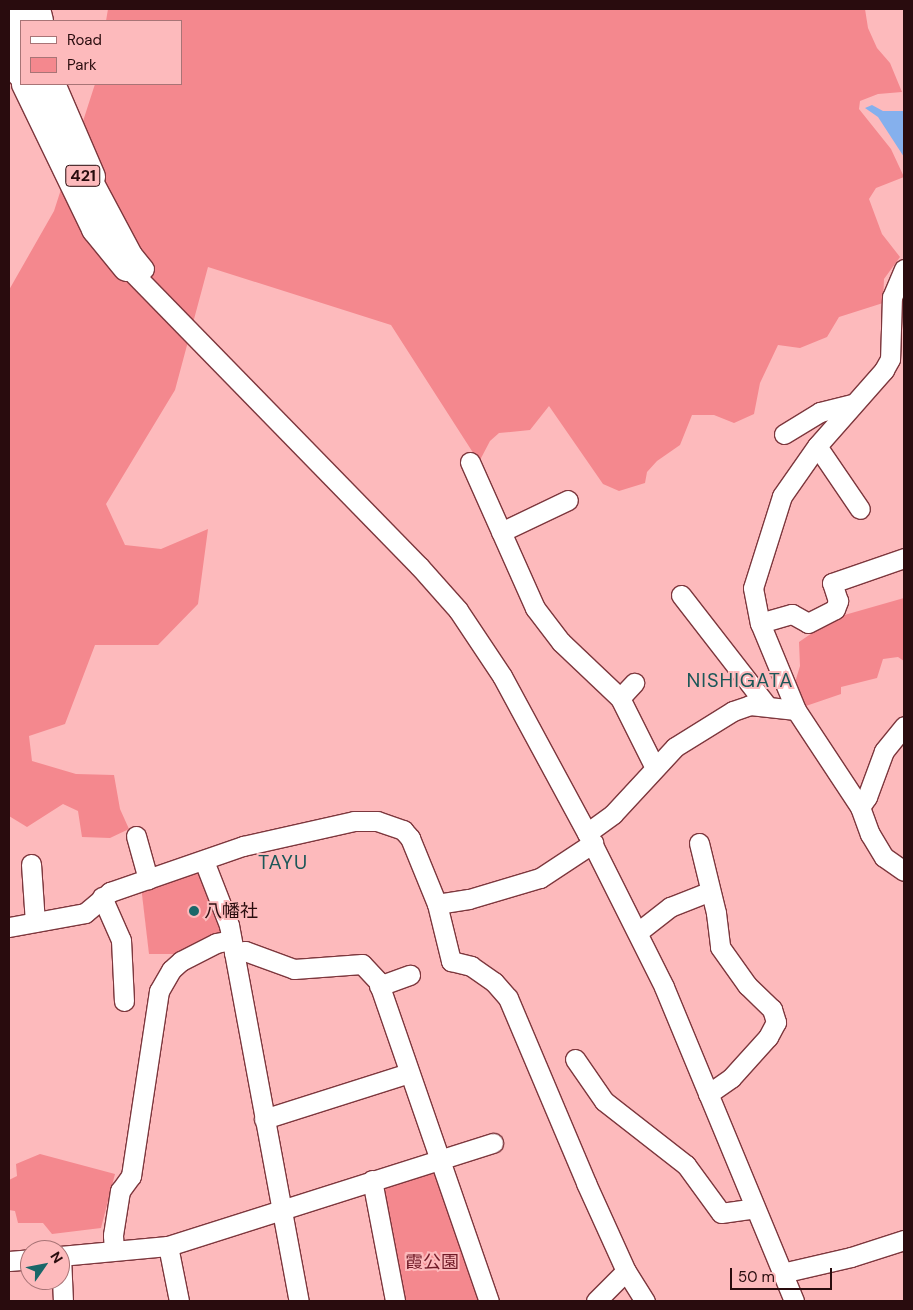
<!DOCTYPE html>
<html>
<head>
<meta charset="utf-8">
<style>
  body { margin:0 }
  #map { position:relative; width:913px; height:1310px; overflow:hidden; background:#fdbabc; font-family:"DM Sans","Noto Sans JP",sans-serif }
  div>[style] { position:absolute }
  [style*='--x'] { left:calc(var(--x)*1px); top:calc(var(--y)*1px); width:calc(var(--w)*1px); rotate:calc(var(--a)*1deg) }
  .green>* { inset:0; background:#f4888e }
  .water>* { inset:0; background:#85b0ed }
  .roads { filter:drop-shadow(1px 0 #7d373d) drop-shadow(-1px 0 #7d373d) drop-shadow(0 1px #7d373d) drop-shadow(0 -1px #7d373d) }
  .minor>* { height:19px; margin:-9.5px; padding:0 9.5px; transform-origin:9.5px; border-radius:9.5px; background:#fff }
  .highway>* { height:28px; margin:-14px; padding:0 14px; transform-origin:14px; border-radius:14px; background:#fff }
  .dots>* { width:14px; height:14px; translate:-50% -50%; box-sizing:border-box; border:2px solid #fdbabc; border-radius:50% }
  span { translate:-50% -50%; white-space:nowrap; text-align:center; line-height:1.15; -webkit-text-stroke:4px #fdbabc; paint-order:stroke }
  .shield-label span { padding:1px 4px; background:#fdbabc; border:1px solid; border-radius:4px; -webkit-text-stroke-width:0 }
  .shield-label { font-size:16px; color:#290c0e; font-weight:700 }
  .poi-label { font-size:18px; color:#290c0e }
  .left { translate:0 -50%; text-align:left }
  .park-label { font-size:18px; color:#711b28 }
  .quarter-label { font-size:20px; color:#1b5758; letter-spacing:1px }
  .frame { position:absolute; inset:0; border:10px solid #290c0e; pointer-events:none }
  .legend { position:absolute; left:20px; top:20px; width:162px; height:65px; box-sizing:border-box; background:#fdbabc; border:1px solid #a87476; margin:0; padding:6px 9px; list-style:none; font-size:15px; color:#290c0e }
  .legend li { display:flex; align-items:center; gap:10px; height:25px }
  .legend b { width:25px; border:1px solid #a87476 }
  .north { position:absolute; left:20px; top:1240px; width:50px; height:50px; box-sizing:border-box; background:#fdbabc; border:1px solid #a87476; border-radius:50%; rotate:57deg; font-size:14px; font-weight:700; line-height:20px; text-align:center; color:#290c0e }
  .north::after { content:''; display:block; margin:auto; width:18px; height:22px; background:#196769; clip-path:polygon(50% 0,100% 100%,50% 72%,0 100%) }
  .scale { position:absolute; left:730px; top:1268px; width:102px; height:22px; box-sizing:border-box; border:2px solid #290c0e; border-top:0; padding-left:6px; font-size:15px; line-height:18px; white-space:nowrap; color:#290c0e; -webkit-text-stroke:4px #fdbabc; paint-order:stroke }
</style>
</head>
<body>
<div id="map">
  <div class="green">
    <div style="clip-path:polygon(108px 9px,865px 9px,868px 28px,877px 48px,890px 63px,902px 92px,878px 94px,860px 101px,859px 109px,891px 149px,904px 177px,876px 188px,869px 199px,882px 234px,900px 257px,884px 279px,883px 303px,839px 317px,827px 337px,800px 348px,778px 345px,760px 383px,754px 414px,734px 423px,714px 415px,692px 415px,680px 445px,657px 461px,647px 472px,645px 483px,619px 491px,603px 484px,549px 406px,530px 430px,499px 433px,490px 441px,479px 462px,391px 325px,208px 267px,175px 390px,106px 504px,125px 545px,161px 549px,208px 529px,198px 604px,158px 645px,95px 645px,65px 724px,29px 736px,32px 761px,76px 774px,114px 775px,120px 809px,129px 829px,110px 838px,82px 837px,78px 811px,63px 804px,27px 827px,9px 816px,9px 290px,54px 211px,95px 84px,181px 84px,181px 21px,106px 21px)"></div>
    <div style="clip-path:polygon(904px 598px,904px 661px,898px 657px,883px 659px,877px 678px,841px 687px,841px 694px,803px 707px,793px 689px,800px 666px,799px 642px,834px 618px)"></div>
    <div style="clip-path:polygon(199px 871px,221px 931px,215px 939px,182px 954px,149px 954px,141px 886px)"></div>
    <div style="clip-path:polygon(40px 1154px,115px 1174px,101px 1228px,52px 1234px,43px 1223px,18px 1223px,15px 1211px,9px 1210px,9px 1180px,17px 1176px,16px 1164px)"></div>
    <div style="clip-path:polygon(441px 1169px,485px 1301px,401px 1301px,378px 1188px)"></div>
  </div>
  <div class="water">
    <div style="clip-path:polygon(872px 105px,883px 111px,904px 111px,904px 157px,878px 117px,865px 108px)"></div>
  </div>
  <div class="roads">
    <div class="minor">
      <div style="--x:91;--y:177;--w:87;--a:62"></div>
      <div style="--x:132;--y:254;--w:19;--a:51"></div>
      <div style="--x:127;--y:267;--w:418;--a:45.7"></div>
      <div style="--x:419;--y:566;--w:59;--a:48.4"></div>
      <div style="--x:458;--y:610;--w:79;--a:56.3"></div>
      <div style="--x:502;--y:676;--w:179;--a:61.6"></div>
      <div style="--x:587;--y:833;--w:172;--a:63.4"></div>
      <div style="--x:664;--y:987;--w:340;--a:67.5"></div>
      <div style="--x:904;--y:269;--w:30;--a:113"></div>
      <div style="--x:892;--y:297;--w:62;--a:91.8"></div>
      <div style="--x:890;--y:359;--w:13;--a:119"></div>
      <div style="--x:884;--y:370;--w:101;--a:131.4"></div>
      <div style="--x:817;--y:446;--w:61;--a:125"></div>
      <div style="--x:782;--y:496;--w:96;--a:107.5"></div>
      <div style="--x:753;--y:588;--w:36;--a:79"></div>
      <div style="--x:760;--y:623;--w:94;--a:67.5"></div>
      <div style="--x:796;--y:710;--w:116;--a:56.6"></div>
      <div style="--x:860;--y:807;--w:29;--a:70"></div>
      <div style="--x:870;--y:834;--w:27;--a:59"></div>
      <div style="--x:884;--y:857;--w:24;--a:35"></div>
      <div style="--x:784;--y:434;--w:42;--a:-31.4"></div>
      <div style="--x:820;--y:412;--w:32;--a:-14"></div>
      <div style="--x:817;--y:446;--w:76;--a:55.7"></div>
      <div style="--x:470;--y:462;--w:160;--a:66"></div>
      <div style="--x:535;--y:608;--w:43;--a:52.6"></div>
      <div style="--x:561;--y:642;--w:81;--a:43.5"></div>
      <div style="--x:620;--y:698;--w:76;--a:63.4"></div>
      <div style="--x:501;--y:532;--w:74;--a:-25.5"></div>
      <div style="--x:681;--y:595;--w:140;--a:52.2"></div>
      <div style="--x:760;--y:623;--w:33;--a:-16"></div>
      <div style="--x:792;--y:614;--w:18;--a:29"></div>
      <div style="--x:808;--y:623;--w:30;--a:-27"></div>
      <div style="--x:835;--y:609;--w:9;--a:-69"></div>
      <div style="--x:838;--y:601;--w:19;--a:-108"></div>
      <div style="--x:832;--y:583;--w:76;--a:-19.1"></div>
      <div style="--x:620;--y:698;--w:21;--a:-47"></div>
      <div style="--x:860;--y:807;--w:12;--a:-55"></div>
      <div style="--x:867;--y:797;--w:49;--a:-69.7"></div>
      <div style="--x:884;--y:751;--w:32;--a:-51"></div>
      <div style="--x:587;--y:833;--w:32;--a:-36"></div>
      <div style="--x:613;--y:814;--w:91;--a:-47.2"></div>
      <div style="--x:675;--y:747;--w:68;--a:-31.8"></div>
      <div style="--x:733;--y:711;--w:18;--a:-19"></div>
      <div style="--x:750;--y:705;--w:46;--a:6.2"></div>
      <div style="--x:136;--y:836;--w:45;--a:74.4"></div>
      <div style="--x:699;--y:843;--w:72;--a:76.3"></div>
      <div style="--x:716;--y:913;--w:34;--a:83"></div>
      <div style="--x:720;--y:947;--w:47;--a:54.6"></div>
      <div style="--x:747;--y:985;--w:35;--a:44"></div>
      <div style="--x:772;--y:1009;--w:14;--a:73"></div>
      <div style="--x:776;--y:1022;--w:17;--a:118"></div>
      <div style="--x:768;--y:1037;--w:55;--a:132.1"></div>
      <div style="--x:731;--y:1078;--w:28;--a:145"></div>
      <div style="--x:204;--y:861;--w:69;--a:68.7"></div>
      <div style="--x:229;--y:925;--w:382;--a:79.5"></div>
      <div style="--x:31;--y:864;--w:58;--a:86.1"></div>
      <div style="--x:102;--y:897;--w:47;--a:66.2"></div>
      <div style="--x:121;--y:940;--w:61;--a:87.2"></div>
      <div style="--x:437;--y:904;--w:59;--a:76.2"></div>
      <div style="--x:451;--y:961;--w:21;--a:14"></div>
      <div style="--x:471;--y:966;--w:28;--a:35"></div>
      <div style="--x:494;--y:982;--w:21;--a:49"></div>
      <div style="--x:508;--y:998;--w:201;--a:67.1"></div>
      <div style="--x:586;--y:1183;--w:97;--a:65.6"></div>
      <div style="--x:626;--y:1271;--w:36;--a:58"></div>
      <div style="--x:9;--y:927;--w:77;--a:-10.4"></div>
      <div style="--x:85;--y:913;--w:33;--a:-40"></div>
      <div style="--x:110;--y:892;--w:141;--a:-19.1"></div>
      <div style="--x:243;--y:846;--w:114;--a:-12.7"></div>
      <div style="--x:354;--y:821;--w:23;--a:0"></div>
      <div style="--x:377;--y:821;--w:28;--a:19"></div>
      <div style="--x:403;--y:830;--w:11;--a:49"></div>
      <div style="--x:410;--y:838;--w:71;--a:67.8"></div>
      <div style="--x:437;--y:904;--w:32;--a:-9"></div>
      <div style="--x:469;--y:899;--w:74;--a:-16.5"></div>
      <div style="--x:540;--y:878;--w:64;--a:-33.4"></div>
      <div style="--x:638;--y:932;--w:41;--a:-38"></div>
      <div style="--x:670;--y:907;--w:41;--a:-21.5"></div>
      <div style="--x:234;--y:953;--w:11;--a:-10"></div>
      <div style="--x:245;--y:951;--w:52;--a:20.2"></div>
      <div style="--x:294;--y:969;--w:68;--a:-4.2"></div>
      <div style="--x:362;--y:964;--w:23;--a:47"></div>
      <div style="--x:378;--y:981;--w:339;--a:70.9"></div>
      <div style="--x:379;--y:986;--w:33;--a:-20"></div>
      <div style="--x:575;--y:1059;--w:51;--a:55.4"></div>
      <div style="--x:604;--y:1101;--w:104;--a:38"></div>
      <div style="--x:686;--y:1165;--w:59;--a:53.9"></div>
      <div style="--x:721;--y:1213;--w:34;--a:-8"></div>
      <div style="--x:264;--y:1119;--w:152;--a:-17.6"></div>
      <div style="--x:372;--y:1180;--w:123;--a:79.2"></div>
      <div style="--x:168;--y:1246;--w:56;--a:78.7"></div>
      <div style="--x:114;--y:1250;--w:15;--a:-94"></div>
      <div style="--x:113;--y:1235;--w:45;--a:-81"></div>
      <div style="--x:120;--y:1191;--w:19;--a:-54"></div>
      <div style="--x:131;--y:1176;--w:187;--a:-81.4"></div>
      <div style="--x:159;--y:991;--w:24;--a:-60"></div>
      <div style="--x:171;--y:970;--w:13;--a:-42"></div>
      <div style="--x:181;--y:961;--w:39;--a:-27"></div>
      <div style="--x:216;--y:943;--w:15;--a:-11"></div>
      <div style="--x:60;--y:1256;--w:108;--a:-5.3"></div>
      <div style="--x:168;--y:1246;--w:341;--a:-17.6"></div>
      <div style="--x:61;--y:1256;--w:45;--a:87.5"></div>
      <div style="--x:9;--y:1261;--w:21;--a:-5"></div>
      <div style="--x:782;--y:1273;--w:71;--a:-13.1"></div>
      <div style="--x:851;--y:1257;--w:56;--a:-17.8"></div>
      <div style="--x:596;--y:1301;--w:42;--a:-45"></div>
    </div>
    <div class="highway">
      <div style="--x:36;--y:9;--w:12;--a:76"></div>
      <div style="--x:9;--y:11;--w:32;--a:68"></div>
      <div style="--x:9;--y:46;--w:30;--a:66"></div>
      <div style="--x:26;--y:84;--w:161;--a:64.2"></div>
      <div style="--x:96;--y:229;--w:49;--a:50.8"></div>
      <div style="--x:51;--y:84;--w:101;--a:66.7"></div>
    </div>
  </div>
  <div class="dots">
    <div style="left:194px;top:911px;background:#196769"></div>
  </div>
  <div class="shield-label">
    <span style="left:83px;top:176px">421</span>
  </div>
  <div class="poi-label">
    <span class="left" style="left:204px;top:911px">八幡社</span>
  </div>
  <div class="park-label">
    <span style="left:432px;top:1262px">霞公園</span>
  </div>
  <div class="quarter-label">
    <span style="left:740px;top:680px">NISHIGATA</span>
    <span style="left:283px;top:862px">TAYU</span>
  </div>
  <div class="frame"></div>
  <ul class="legend">
  <li><b style="height:6px;background:#fff"></b>Road</li>
  <li><b style="height:14px;background:#f4888e"></b>Park</li>
  </ul>
  <div class="north">N</div>
  <div class="scale">50 m</div>
</div>
</body>
</html>
